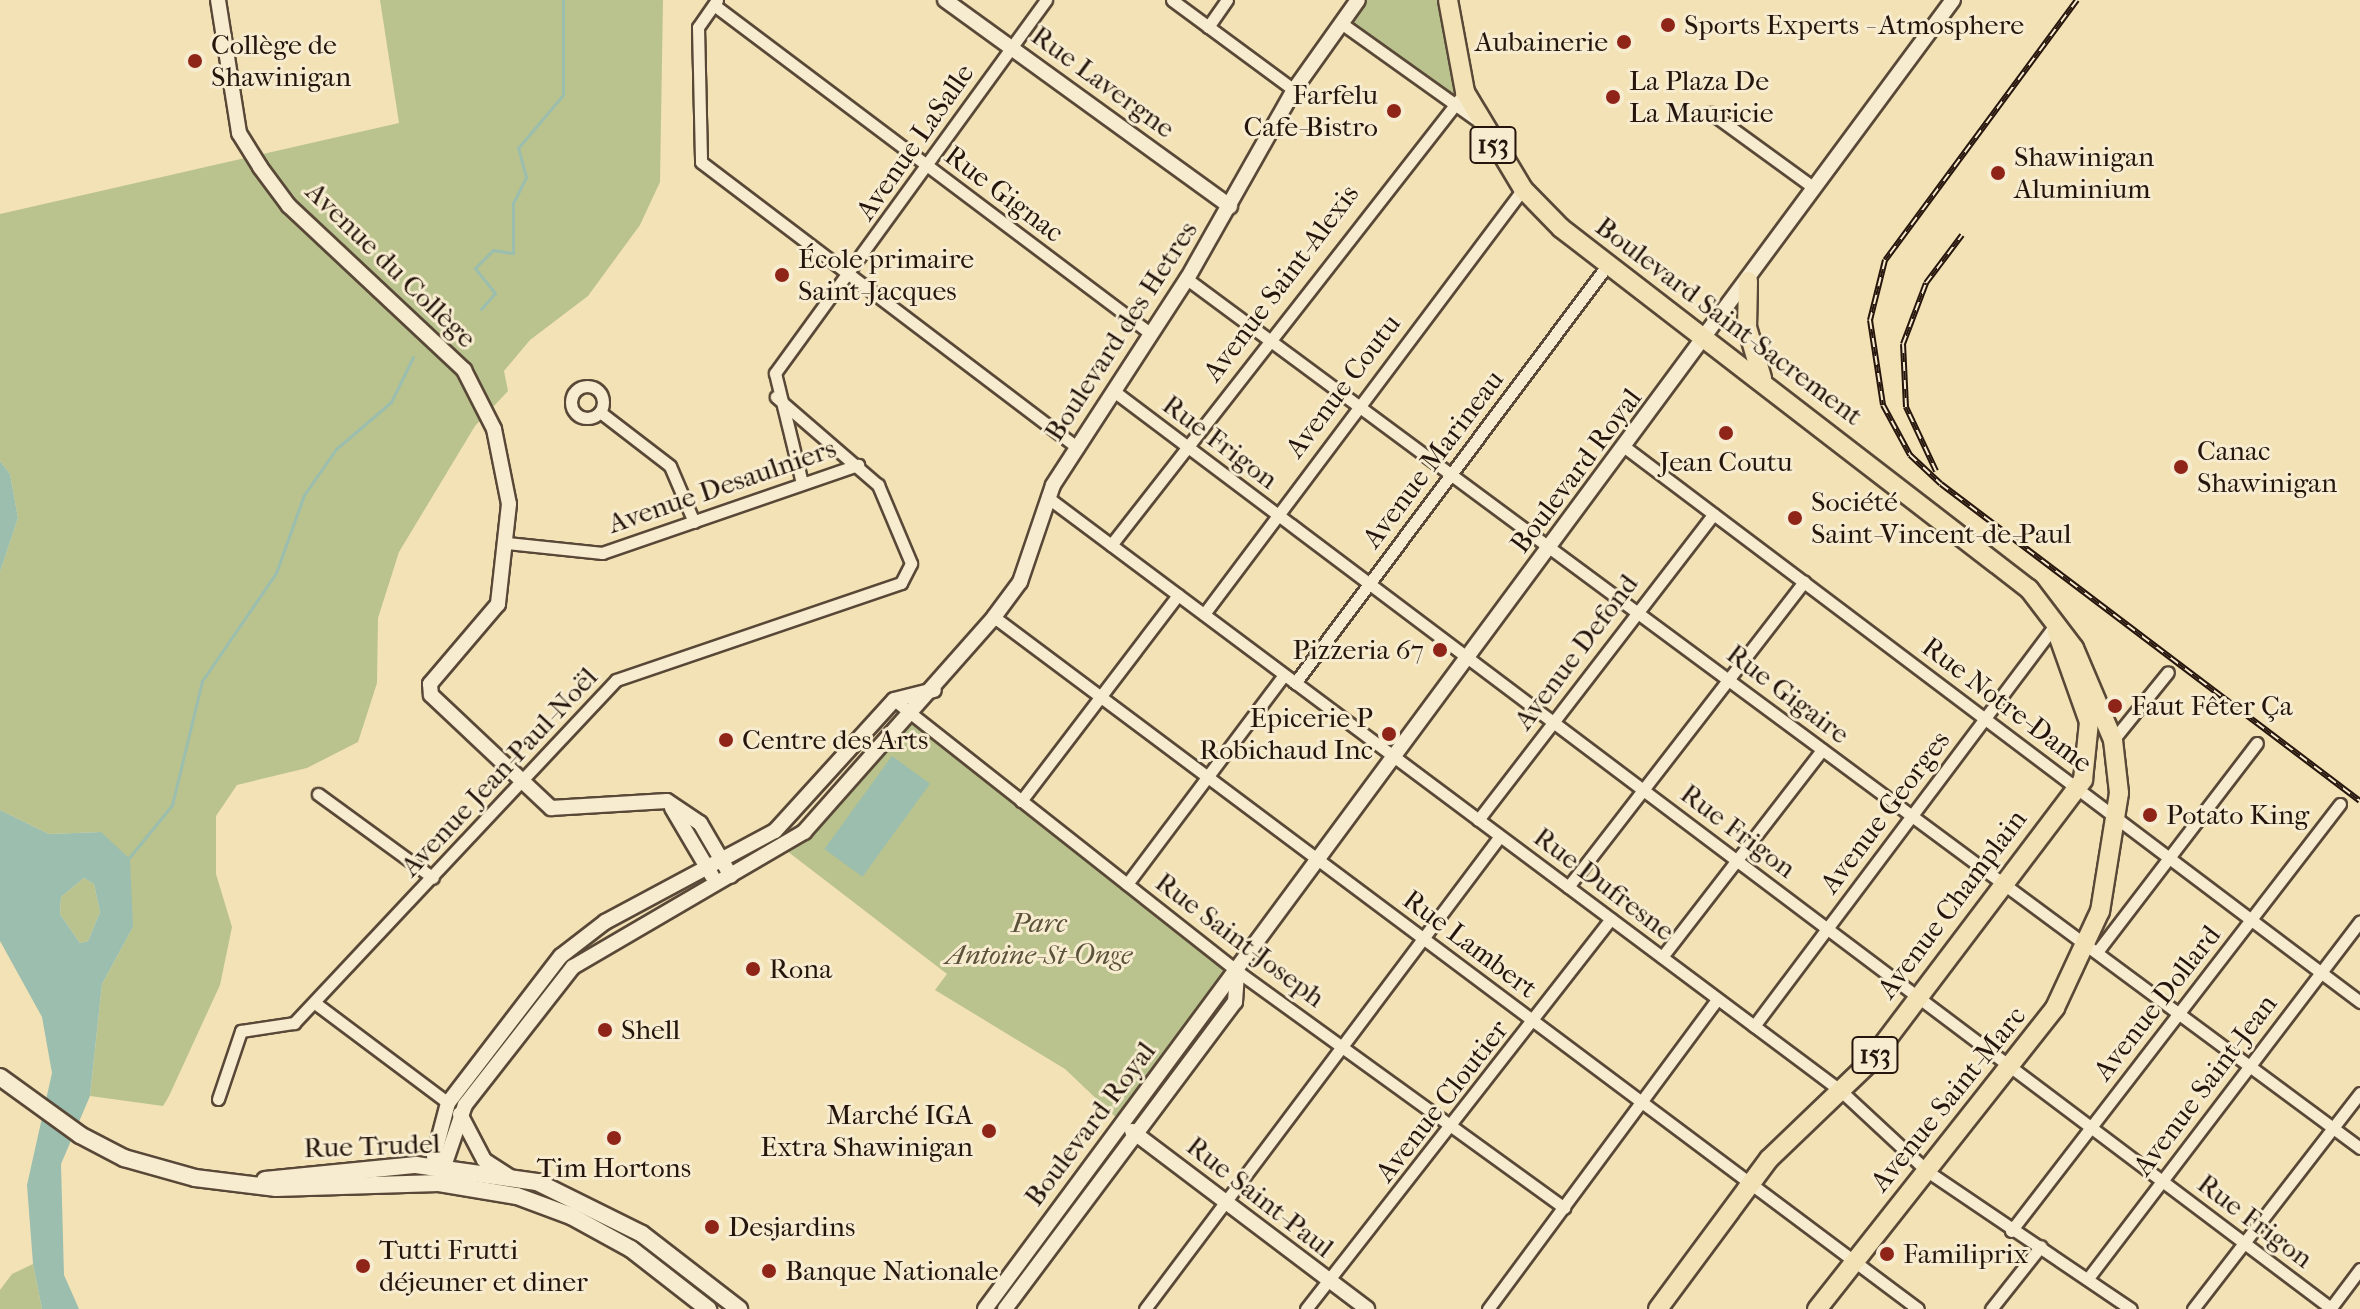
<!DOCTYPE html>
<html>
<head>
<meta charset="utf-8">
<style>
  body { margin:0 }
  #map { position:relative; width:2360px; height:1309px; overflow:hidden; background:#f3e2b5; font-family:"IM FELL French Canon",serif }
  div>[style] { position:absolute }
  [style*='--x'] { left:calc(var(--x)*1px); top:calc(var(--y)*1px); width:calc(var(--w)*1px); rotate:calc(var(--a)*1deg) }
  .green>* { inset:0; background:#bac38e }
  .water>* { inset:0; background:#9bbeae; transform-origin:0 0 }
  .stream>* { height:3px; margin:-1.5px; padding:0 1.5px; transform-origin:1.5px; border-radius:1.5px; background:#9bbeae }
  .roads { filter:drop-shadow(2px 0 #594837) drop-shadow(-2px 0 #594837) drop-shadow(0 2px #594837) drop-shadow(0 -2px #594837) }
  .minor>* { height:11px; margin:-5.5px; padding:0 5.5px; transform-origin:5.5px; border-radius:5.5px; background:#f7eccf }
  .minor>.ring { margin:-5.5px; padding:0; box-sizing:content-box; background:none; border:11px solid #f7eccf; border-radius:50% }
  .tertiary>* { height:14px; margin:-7px; padding:0 7px; transform-origin:7px; border-radius:7px; background:#f7eccf }
  .secondary>* { height:16px; margin:-8px; padding:0 8px; transform-origin:8px; border-radius:8px; background:#f7eccf }
  .primary>* { height:18px; margin:-9px; padding:0 9px; transform-origin:9px; border-radius:9px; background:#f3e2b5 }
  .rail>* { height:6px; margin-top:-3px; transform-origin:0; background:repeating-linear-gradient(90deg,#f7eccf 0 9px,#26150d 0 18px); box-sizing:border-box; border-block:2px solid #26150d }
  .dots>* { width:22px; height:22px; translate:-50% -50%; box-sizing:border-box; border:4px solid #f7eccf; border-radius:50% }
  span { translate:-50% -50%; white-space:nowrap; text-align:center; line-height:1.15; -webkit-text-stroke:6px #f7eccf; paint-order:stroke }
  .shield-label span { padding:2px 6px; background:#f7eccf; border:2px solid; border-radius:6px; -webkit-text-stroke-width:0 }
  .shield-label { font-size:26px; color:#26150d; font-weight:700 }
  .poi-label { font-size:28px; color:#26150d }
  .left { translate:0 -50%; text-align:left }
  .right { translate:-100% -50%; text-align:right }
  .street-label { font-size:28px; color:#26150d }
  .park-label { font-size:28px; color:#5a523a; font-style:italic }
</style>
</head>
<body>
<div id="map">
  <div class="green">
    <div style="clip-path:polygon(380px 0,663px 0,660px 182px,640px 225px,588px 296px,530px 340px,504px 371px,508px 391px,475px 426px,399px 552px,378px 618px,377px 683px,358px 742px,307px 768px,237px 785px,216px 816px,216px 874px,232px 927px,220px 985px,169px 1096px,163px 1106px,90px 1096px,102px 984px,133px 927px,101px 832px,49px 834px,0 810px,0 572px,18px 518px,10px 474px,0 461px,0 214px,399px 123px)"></div>
    <div style="clip-path:polygon(1358px 0,1448px 0,1465px 92px,1451px 101px,1341px 23px)"></div>
    <div style="clip-path:polygon(908px 711px,1237px 971px,1125px 1126px,1065px 1069px,935px 990px,947px 974px,787px 851px)"></div>
    <div style="clip-path:polygon(84px 878px,94px 884px,100px 912px,88px 941px,80px 943px,60px 914px,61px 897px)"></div>
    <div style="clip-path:polygon(33px 1264px,42px 1309px,0 1309px,0 1290px,12px 1274px)"></div>
  </div>
  <div class="water">
    <div style="clip-path:polygon(0 461px,10px 474px,18px 518px,0 572px)"></div>
    <div style="left:892px;top:756px;width:47px;height:115px;rotate:36deg"></div>
    <div style="clip-path:polygon(evenodd,0 810px,49px 834px,101px 832px,130px 859px,133px 927px,102px 984px,90px 1096px,61px 1164px,64px 1275px,79px 1309px,42px 1309px,33px 1264px,27px 1185px,52px 1073px,42px 1017px,0 941px,0 810px,84px 878px,94px 884px,100px 912px,88px 941px,80px 943px,60px 914px,61px 897px,84px 878px)"></div>
  </div>
  <div class="stream">
    <div style="--x:481;--y:309;--w:21;--a:-49"></div>
    <div style="--x:495;--y:293;--w:32;--a:-129"></div>
    <div style="--x:475;--y:268;--w:25;--a:-45"></div>
    <div style="--x:493;--y:250;--w:20;--a:9"></div>
    <div style="--x:513;--y:253;--w:50;--a:-90"></div>
    <div style="--x:513;--y:203;--w:29;--a:-63"></div>
    <div style="--x:526;--y:177;--w:30;--a:-105"></div>
    <div style="--x:518;--y:148;--w:70;--a:-49.7"></div>
    <div style="--x:563;--y:95;--w:95;--a:-90"></div>
    <div style="--x:128;--y:859;--w:70;--a:-50.8"></div>
    <div style="--x:172;--y:805;--w:128;--a:-76.4"></div>
    <div style="--x:202;--y:681;--w:131;--a:-55.6"></div>
    <div style="--x:276;--y:573;--w:83;--a:-70.3"></div>
    <div style="--x:304;--y:495;--w:56;--a:-55.2"></div>
    <div style="--x:336;--y:449;--w:72;--a:-40.5"></div>
    <div style="--x:391;--y:402;--w:50;--a:-63.9"></div>
  </div>
  <div class="roads">
    <div class="minor">
      <div style="--x:717;--y:0;--w:33;--a:125"></div>
      <div style="--x:698;--y:27;--w:135;--a:88.7"></div>
      <div style="--x:701;--y:162;--w:473;--a:37.2"></div>
      <div style="--x:1172;--y:0;--w:152;--a:36.4"></div>
      <div style="--x:714;--y:5;--w:547;--a:36.97"></div>
      <div style="--x:1341;--y:23;--w:167;--a:35.5"></div>
      <div style="--x:1208;--y:27;--w:33;--a:-55"></div>
      <div style="--x:1711;--y:113;--w:122;--a:36"></div>
      <div style="--x:1187;--y:279;--w:1460;--a:36.53"></div>
      <div class="ring" style="left:571px;top:386px;width:21px;height:21px"></div>
      <div style="--x:1115;--y:392;--w:1524;--a:37"></div>
      <div style="--x:600;--y:412;--w:88;--a:37.6"></div>
      <div style="--x:670;--y:466;--w:61;--a:66.8"></div>
      <div style="--x:1626;--y:448;--w:920;--a:37.04"></div>
      <div style="--x:802;--y:483;--w:113;--a:-103.8"></div>
      <div style="--x:775;--y:373;--w:461;--a:-54"></div>
      <div style="--x:1047;--y:497;--w:992;--a:36.8"></div>
      <div style="--x:1841;--y:1091;--w:117;--a:42.9"></div>
      <div style="--x:1927;--y:1171;--w:246;--a:34.1"></div>
      <div style="--x:507;--y:543;--w:96;--a:6"></div>
      <div style="--x:602;--y:553;--w:271;--a:-19"></div>
      <div style="--x:1111;--y:545;--w:575;--a:-51.99"></div>
      <div style="--x:1204;--y:614;--w:531;--a:-53.11"></div>
      <div style="--x:994;--y:617;--w:1154;--a:36.83"></div>
      <div style="--x:1295;--y:683;--w:524;--a:-53.22"></div>
      <div style="--x:894;--y:700;--w:437;--a:38.3"></div>
      <div style="--x:1237;--y:971;--w:404;--a:35.9"></div>
      <div style="--x:2113;--y:740;--w:87;--a:-51"></div>
      <div style="--x:318;--y:794;--w:142;--a:36.1"></div>
      <div style="--x:1021;--y:801;--w:259;--a:-52.7"></div>
      <div style="--x:1478;--y:820;--w:386;--a:-52.4"></div>
      <div style="--x:1127;--y:884;--w:261;--a:-53.1"></div>
      <div style="--x:1568;--y:887;--w:386;--a:-52.3"></div>
      <div style="--x:2097;--y:952;--w:263;--a:-52.6"></div>
      <div style="--x:1662;--y:957;--w:262;--a:-52.3"></div>
      <div style="--x:315;--y:1003;--w:166;--a:36.9"></div>
      <div style="--x:1754;--y:1026;--w:499;--a:-53.1"></div>
      <div style="--x:218;--y:1099;--w:72;--a:-71.3"></div>
      <div style="--x:241;--y:1031;--w:54;--a:-8.6"></div>
      <div style="--x:294;--y:1023;--w:470;--a:-46.8"></div>
      <div style="--x:616;--y:680;--w:301;--a:-18.8"></div>
      <div style="--x:901;--y:583;--w:22;--a:-63"></div>
      <div style="--x:911;--y:563;--w:85;--a:-112.9"></div>
      <div style="--x:878;--y:485;--w:135;--a:-139.2"></div>
      <div style="--x:2011;--y:1231;--w:539;--a:-52.39"></div>
      <div style="--x:2089;--y:1277;--w:447;--a:-52.7"></div>
      <div style="--x:1145;--y:1309;--w:591;--a:-53.11"></div>
      <div style="--x:1306;--y:1309;--w:495;--a:-52"></div>
      <div style="--x:1488;--y:1309;--w:385;--a:-53.5"></div>
      <div style="--x:1991;--y:1309;--w:80;--a:-51.6"></div>
      <div style="--x:2193;--y:1309;--w:273;--a:-52.3"></div>
      <div style="--x:2330;--y:1309;--w:50;--a:-53.1"></div>
    </div>
    <div class="tertiary">
      <div style="--x:218;--y:0;--w:135;--a:81"></div>
      <div style="--x:239;--y:133;--w:40;--a:58"></div>
      <div style="--x:260;--y:167;--w:49;--a:53.4"></div>
      <div style="--x:289;--y:206;--w:240;--a:43.1"></div>
      <div style="--x:464;--y:370;--w:66;--a:63"></div>
      <div style="--x:494;--y:429;--w:76;--a:78.7"></div>
      <div style="--x:509;--y:504;--w:101;--a:96.3"></div>
      <div style="--x:498;--y:604;--w:105;--a:130.4"></div>
      <div style="--x:430;--y:684;--w:11;--a:85"></div>
      <div style="--x:431;--y:695;--w:165;--a:43.3"></div>
      <div style="--x:551;--y:808;--w:116;--a:-3.5"></div>
      <div style="--x:667;--y:801;--w:40;--a:34"></div>
      <div style="--x:700;--y:823;--w:61;--a:59.7"></div>
      <div style="--x:945;--y:0;--w:352;--a:35.9"></div>
      <div style="--x:672;--y:808;--w:79;--a:59.5"></div>
      <div style="--x:460;--y:1114;--w:52;--a:62.4"></div>
      <div style="--x:484;--y:1160;--w:30;--a:33"></div>
      <div style="--x:1132;--y:1131;--w:295;--a:37.1"></div>
      <div style="--x:442;--y:1168;--w:14;--a:-124"></div>
      <div style="--x:434;--y:1156;--w:55;--a:-75.2"></div>
      <div style="--x:448;--y:1103;--w:185;--a:-52.5"></div>
      <div style="--x:561;--y:956;--w:56;--a:-37.7"></div>
      <div style="--x:605;--y:922;--w:193;--a:-28.2"></div>
      <div style="--x:775;--y:831;--w:177;--a:-47.7"></div>
      <div style="--x:894;--y:700;--w:41;--a:-14"></div>
      <div style="--x:441;--y:1175;--w:74;--a:-71.1"></div>
      <div style="--x:465;--y:1105;--w:175;--a:-52"></div>
      <div style="--x:573;--y:967;--w:268;--a:-30.3"></div>
      <div style="--x:804;--y:832;--w:287;--a:-48.5"></div>
      <div style="--x:994;--y:617;--w:44;--a:-53.4"></div>
      <div style="--x:1020;--y:582;--w:102;--a:-71.2"></div>
      <div style="--x:1053;--y:485;--w:246;--a:-57"></div>
      <div style="--x:1187;--y:279;--w:217;--a:-60.5"></div>
      <div style="--x:1294;--y:90;--w:110;--a:-54.6"></div>
      <div style="--x:985;--y:1309;--w:1628;--a:-53.52"></div>
      <div style="--x:1005;--y:1309;--w:384;--a:-53.2"></div>
      <div style="--x:1235;--y:1002;--w:31;--a:-86"></div>
    </div>
    <div class="secondary">
      <div style="--x:0;--y:1077;--w:99;--a:35.9"></div>
      <div style="--x:80;--y:1135;--w:50;--a:27.6"></div>
      <div style="--x:124;--y:1158;--w:74;--a:15.7"></div>
      <div style="--x:195;--y:1178;--w:82;--a:7"></div>
      <div style="--x:276;--y:1188;--w:163;--a:-1.8"></div>
      <div style="--x:439;--y:1183;--w:79;--a:9.5"></div>
      <div style="--x:517;--y:1196;--w:58;--a:20.3"></div>
      <div style="--x:571;--y:1216;--w:68;--a:28.8"></div>
      <div style="--x:631;--y:1249;--w:98;--a:37.9"></div>
      <div style="--x:265;--y:1180;--w:152;--a:-5.7"></div>
      <div style="--x:416;--y:1165;--w:122;--a:8"></div>
      <div style="--x:537;--y:1182;--w:117;--a:26.3"></div>
      <div style="--x:642;--y:1234;--w:123;--a:37.7"></div>
    </div>
    <div class="primary">
      <div style="--x:1448;--y:0;--w:94;--a:79.5"></div>
      <div style="--x:1465;--y:92;--w:113;--a:59.1"></div>
      <div style="--x:1523;--y:189;--w:54;--a:45.7"></div>
      <div style="--x:1561;--y:228;--w:591;--a:37.65"></div>
      <div style="--x:2029;--y:589;--w:74;--a:52.7"></div>
      <div style="--x:2074;--y:648;--w:100;--a:67"></div>
      <div style="--x:2113;--y:740;--w:53;--a:83.5"></div>
      <div style="--x:2119;--y:793;--w:120;--a:99.1"></div>
      <div style="--x:2100;--y:911;--w:107;--a:114.9"></div>
      <div style="--x:2055;--y:1008;--w:384;--a:128.3"></div>
      <div style="--x:1748;--y:281;--w:46;--a:91.2"></div>
      <div style="--x:1747;--y:327;--w:53;--a:73.6"></div>
      <div style="--x:1658;--y:1309;--w:187;--a:-53.5"></div>
      <div style="--x:1769;--y:1159;--w:139;--a:-43.8"></div>
      <div style="--x:1869;--y:1063;--w:355;--a:-52.9"></div>
      <div style="--x:2083;--y:780;--w:58;--a:-84.1"></div>
      <div style="--x:2089;--y:722;--w:96;--a:-109.6"></div>
    </div>
  </div>
  <div class="rail">
    <div style="--x:2077;--y:0;--w:323;--a:126.4"></div>
    <div style="--x:1885;--y:260;--w:62;--a:104"></div>
    <div style="--x:1870;--y:320;--w:86;--a:81.3"></div>
    <div style="--x:1883;--y:405;--w:57;--a:61.6"></div>
    <div style="--x:1910;--y:455;--w:42;--a:43.1"></div>
    <div style="--x:1941;--y:484;--w:525;--a:37.11"></div>
    <div style="--x:1936;--y:471;--w:71;--a:-115.1"></div>
    <div style="--x:1906;--y:407;--w:63;--a:-92.7"></div>
    <div style="--x:1903;--y:344;--w:65;--a:-69.3"></div>
    <div style="--x:1926;--y:283;--w:60;--a:-53.1"></div>
  </div>
  <div class="dots">
    <div style="left:1668px;top:25px;background:#8f2418"></div>
    <div style="left:1624px;top:42px;background:#8f2418"></div>
    <div style="left:195px;top:61px;background:#8f2418"></div>
    <div style="left:1613px;top:97px;background:#8f2418"></div>
    <div style="left:1394px;top:111px;background:#8f2418"></div>
    <div style="left:1998px;top:173px;background:#8f2418"></div>
    <div style="left:782px;top:275px;background:#8f2418"></div>
    <div style="left:1726px;top:433px;background:#8f2418"></div>
    <div style="left:2181px;top:467px;background:#8f2418"></div>
    <div style="left:1795px;top:518px;background:#8f2418"></div>
    <div style="left:1440px;top:650px;background:#8f2418"></div>
    <div style="left:2115px;top:706px;background:#8f2418"></div>
    <div style="left:1389px;top:734px;background:#8f2418"></div>
    <div style="left:726px;top:740px;background:#8f2418"></div>
    <div style="left:2150px;top:815px;background:#8f2418"></div>
    <div style="left:753px;top:969px;background:#8f2418"></div>
    <div style="left:605px;top:1030px;background:#8f2418"></div>
    <div style="left:989px;top:1131px;background:#8f2418"></div>
    <div style="left:614px;top:1138px;background:#8f2418"></div>
    <div style="left:712px;top:1227px;background:#8f2418"></div>
    <div style="left:1887px;top:1254px;background:#8f2418"></div>
    <div style="left:363px;top:1266px;background:#8f2418"></div>
    <div style="left:769px;top:1271px;background:#8f2418"></div>
  </div>
  <div class="shield-label">
    <span style="left:1493px;top:145px">153</span>
    <span style="left:1875px;top:1055px">153</span>
  </div>
  <div class="poi-label">
    <span class="left" style="left:1684px;top:25px">Sports Experts - Atmosphere</span>
    <span class="right" style="left:1608px;top:42px">Aubainerie</span>
    <span class="left" style="left:211px;top:61px">Collège de<br>Shawinigan</span>
    <span class="left" style="left:1629px;top:97px">La Plaza De<br>La Mauricie</span>
    <span class="right" style="left:1378px;top:111px">Farfelu<br>Cafe-Bistro</span>
    <span class="left" style="left:2014px;top:173px">Shawinigan<br>Aluminium</span>
    <span class="left" style="left:798px;top:275px">École primaire<br>Saint-Jacques</span>
    <span class="left" style="left:2197px;top:467px">Canac<br>Shawinigan</span>
    <span style="left:1726px;top:462px">Jean Coutu</span>
    <span class="left" style="left:1811px;top:518px">Société<br>Saint-Vincent-de-Paul</span>
    <span class="right" style="left:1424px;top:650px">Pizzeria 67</span>
    <span class="left" style="left:2131px;top:706px">Faut Fêter Ça</span>
    <span class="right" style="left:1373px;top:734px">Epicerie P<br>Robichaud Inc</span>
    <span class="left" style="left:742px;top:740px">Centre des Arts</span>
    <span class="left" style="left:2166px;top:815px">Potato King</span>
    <span class="left" style="left:769px;top:969px">Rona</span>
    <span class="left" style="left:621px;top:1030px">Shell</span>
    <span class="right" style="left:973px;top:1131px">Marché IGA<br>Extra Shawinigan</span>
    <span style="left:614px;top:1168px">Tim Hortons</span>
    <span class="left" style="left:728px;top:1227px">Desjardins</span>
    <span class="left" style="left:379px;top:1266px">Tutti Frutti<br>déjeuner et diner</span>
    <span class="left" style="left:1903px;top:1254px">Familiprix</span>
    <span class="left" style="left:785px;top:1271px">Banque Nationale</span>
  </div>
  <div class="street-label">
    <span style="left:1103px;top:82px;rotate:36deg">Rue Lavergne</span>
    <span style="left:915px;top:142px;rotate:-55deg">Avenue LaSalle</span>
    <span style="left:1004px;top:194px;rotate:37deg">Rue Gignac</span>
    <span style="left:391px;top:265px;rotate:44deg">Avenue du Collège</span>
    <span style="left:1281px;top:283px;rotate:-53deg">Avenue Saint-Alexis</span>
    <span style="left:1729px;top:321px;rotate:37deg">Boulevard Saint-Sacrement</span>
    <span style="left:1121px;top:331px;rotate:-57deg">Boulevard des Hetres</span>
    <span style="left:1343px;top:386px;rotate:-53deg">Avenue Coutu</span>
    <span style="left:1220px;top:442px;rotate:37deg">Rue Frigon</span>
    <span style="left:1433px;top:459px;rotate:-53deg">Avenue Marineau</span>
    <span style="left:1576px;top:471px;rotate:-53deg">Boulevard Royal</span>
    <span style="left:722px;top:486px;rotate:-19deg">Avenue Desaulniers</span>
    <span style="left:1576px;top:652px;rotate:-53deg">Avenue Defond</span>
    <span style="left:1788px;top:694px;rotate:37deg">Rue Gigaire</span>
    <span style="left:2007px;top:705px;rotate:37deg">Rue Notre-Dame</span>
    <span style="left:499px;top:772px;rotate:-47deg">Avenue Jean-Paul-Noël</span>
    <span style="left:1885px;top:812px;rotate:-53deg">Avenue Georges</span>
    <span style="left:1738px;top:831px;rotate:37deg">Rue Frigon</span>
    <span style="left:1604px;top:884px;rotate:37deg">Rue Dufresne</span>
    <span style="left:1952px;top:904px;rotate:-53deg">Avenue Champlain</span>
    <span style="left:1240px;top:940px;rotate:37deg">Rue Saint-Joseph</span>
    <span style="left:1470px;top:944px;rotate:37deg">Rue Lambert</span>
    <span style="left:2157px;top:1003px;rotate:-52deg">Avenue Dollard</span>
    <span style="left:2205px;top:1085px;rotate:-53deg">Avenue Saint-Jean</span>
    <span style="left:1948px;top:1099px;rotate:-51deg">Avenue Saint-Marc</span>
    <span style="left:1442px;top:1101px;rotate:-52deg">Avenue Cloutier</span>
    <span style="left:1090px;top:1124px;rotate:-53deg">Boulevard Royal</span>
    <span style="left:372px;top:1146px;rotate:-2deg">Rue Trudel</span>
    <span style="left:1260px;top:1197px;rotate:38deg">Rue Saint-Paul</span>
    <span style="left:2255px;top:1221px;rotate:37deg">Rue Frigon</span>
  </div>
  <div class="park-label">
    <span style="left:1039px;top:939px">Parc<br>Antoine-St-Onge</span>
  </div>
</div>
</body>
</html>
